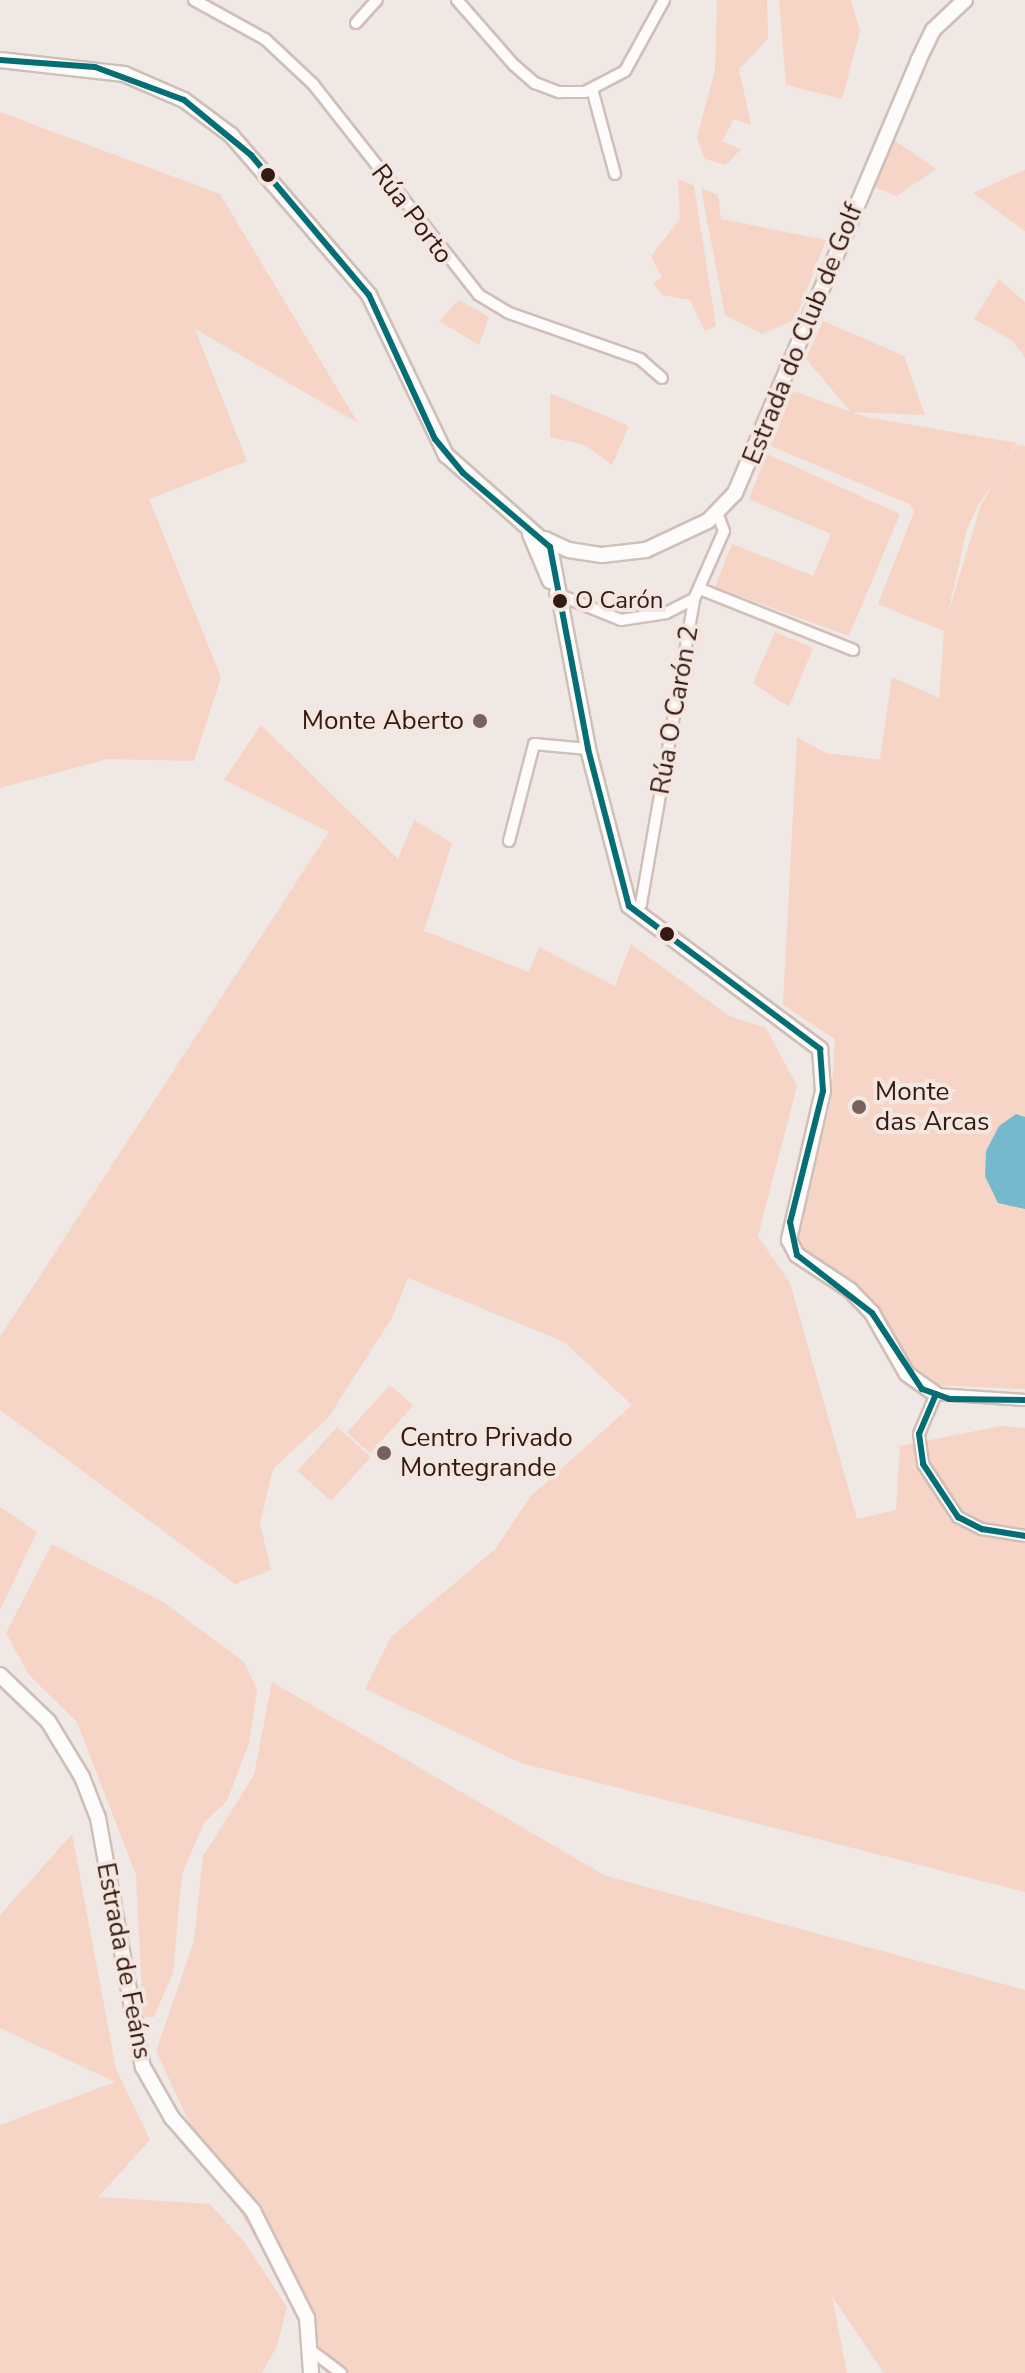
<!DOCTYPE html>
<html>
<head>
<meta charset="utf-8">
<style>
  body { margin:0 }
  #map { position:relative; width:1025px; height:2373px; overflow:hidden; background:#f0e8e4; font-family:"Nunito Sans",sans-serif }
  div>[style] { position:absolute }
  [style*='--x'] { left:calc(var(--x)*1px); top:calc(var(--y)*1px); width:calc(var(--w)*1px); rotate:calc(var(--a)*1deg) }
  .green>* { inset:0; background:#f6d4c6; transform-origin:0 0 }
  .water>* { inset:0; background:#76b9cd }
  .roads { filter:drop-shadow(2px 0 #cfbfb8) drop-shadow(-2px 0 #cfbfb8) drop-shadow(0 2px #cfbfb8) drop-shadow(0 -2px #cfbfb8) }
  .street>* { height:10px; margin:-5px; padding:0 5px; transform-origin:5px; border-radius:5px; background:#fdfcfb }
  .secondary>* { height:14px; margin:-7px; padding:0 7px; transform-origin:7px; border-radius:7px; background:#fdfcfb }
  .bus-1>* { height:6px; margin:-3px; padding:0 3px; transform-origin:3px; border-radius:3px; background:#056e74 }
  .dots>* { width:22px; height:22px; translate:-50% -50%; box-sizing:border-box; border:4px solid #f4e6e0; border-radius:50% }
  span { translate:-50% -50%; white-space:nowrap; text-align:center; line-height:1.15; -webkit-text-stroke:8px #f4e6e0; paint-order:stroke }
  .bus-label { font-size:24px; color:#341a10 }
  .left { translate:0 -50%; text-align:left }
  .street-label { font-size:26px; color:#341a10 }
  .poi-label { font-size:26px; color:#341a10 }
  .right { translate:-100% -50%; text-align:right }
</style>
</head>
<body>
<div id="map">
  <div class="green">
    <div style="clip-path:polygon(717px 0,767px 0,768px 39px,739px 69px,751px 125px,734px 119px,722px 141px,741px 149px,726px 165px,705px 159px,697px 138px,715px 70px)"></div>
    <div style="clip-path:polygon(779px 0,851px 0,860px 31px,842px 99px,786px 85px)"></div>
    <div style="clip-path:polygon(0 112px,220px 194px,358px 423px,195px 329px,247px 461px,149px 499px,221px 677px,194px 761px,108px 759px,0 788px)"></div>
    <div style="clip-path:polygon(894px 140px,936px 169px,897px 196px,874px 187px)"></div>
    <div style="clip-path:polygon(1025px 170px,1025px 231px,973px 193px)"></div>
    <div style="clip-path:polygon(678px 179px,694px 186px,716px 326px,705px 331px,690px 300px,662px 295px,653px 283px,662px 278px,651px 256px,680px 219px)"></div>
    <div style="clip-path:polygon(701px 188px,718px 195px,721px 219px,826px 240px,795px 320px,762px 334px,725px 315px)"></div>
    <div style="clip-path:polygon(999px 279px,1025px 302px,1025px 358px,1013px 341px,974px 319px)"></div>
    <div style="clip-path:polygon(459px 300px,489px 317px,479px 345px,439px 321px)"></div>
    <div style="clip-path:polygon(823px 321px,904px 356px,925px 415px,851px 412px,806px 359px)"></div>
    <div style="clip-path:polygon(evenodd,793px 391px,866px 417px,1017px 443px,1003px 467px,1017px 445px,1025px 446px,1025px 1389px,934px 1385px,908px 1362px,860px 1288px,801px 1250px,797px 1232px,831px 1103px,835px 1039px,783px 1005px,797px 737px,826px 753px,889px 761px,880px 759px,892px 677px,939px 698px,944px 631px,878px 604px,914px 512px,909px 504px,771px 446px,793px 391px,994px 482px,981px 505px,947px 617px,967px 529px,979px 503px,994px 482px)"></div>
    <div style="clip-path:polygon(550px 393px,629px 426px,612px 465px,585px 445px,550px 437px)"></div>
    <div style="clip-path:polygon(767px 454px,900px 514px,849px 636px,715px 587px,732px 544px,813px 576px,831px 534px,749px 499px)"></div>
    <div style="clip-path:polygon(775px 632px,813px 648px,789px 707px,753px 683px)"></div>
    <div style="clip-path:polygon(261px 725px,398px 859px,414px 820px,452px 843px,424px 931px,529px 972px,539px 947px,615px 986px,631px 944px,729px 1016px,766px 1028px,797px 1086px,758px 1236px,790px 1283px,857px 1519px,896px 1510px,900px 1446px,1001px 1426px,1025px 1428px,1025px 1892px,521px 1763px,365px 1689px,391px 1637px,495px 1549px,531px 1496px,632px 1405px,564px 1342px,408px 1278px,393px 1316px,328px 1418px,273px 1469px,260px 1523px,271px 1570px,235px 1584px,0 1410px,0 1337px,329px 832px,224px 780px)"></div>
    <div style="left:390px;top:1385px;width:31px;height:64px;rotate:42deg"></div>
    <div style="left:337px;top:1427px;width:45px;height:59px;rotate:42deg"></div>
    <div style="clip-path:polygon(0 1507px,37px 1532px,0 1610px)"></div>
    <div style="clip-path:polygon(52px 1544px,163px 1602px,244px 1662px,257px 1690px,249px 1743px,227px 1801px,204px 1823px,182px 1874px,173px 1973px,154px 2017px,143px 2018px,136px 1875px,77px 1722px,29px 1675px,6px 1633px)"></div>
    <div style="clip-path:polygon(272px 1682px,606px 1876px,1025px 1990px,1025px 2373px,884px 2373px,832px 2296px,847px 2373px,332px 2373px,189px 2122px,156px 2051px,194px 1941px,203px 1856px,254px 1775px)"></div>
    <div style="clip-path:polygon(72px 1834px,116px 2069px,150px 2140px,98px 2197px,210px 2204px,246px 2244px,287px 2307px,277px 2346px,262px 2373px,0 2373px,0 2125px,115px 2082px,0 2028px,0 1915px)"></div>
  </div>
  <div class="water">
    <div style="clip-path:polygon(1016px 1114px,1025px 1117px,1025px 1209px,998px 1203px,985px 1176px,986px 1151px,999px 1126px)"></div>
  </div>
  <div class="roads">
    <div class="street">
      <div style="--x:194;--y:0;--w:81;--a:28.8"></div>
      <div style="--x:265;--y:39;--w:66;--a:43.2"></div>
      <div style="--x:313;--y:84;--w:268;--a:51.8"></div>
      <div style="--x:479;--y:295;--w:35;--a:31"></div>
      <div style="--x:509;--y:313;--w:139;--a:19.3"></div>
      <div style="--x:640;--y:359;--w:29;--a:41"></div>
      <div style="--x:457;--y:0;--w:86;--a:48.8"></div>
      <div style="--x:514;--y:65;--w:28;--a:41"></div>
      <div style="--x:535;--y:83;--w:26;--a:21"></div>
      <div style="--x:559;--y:92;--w:26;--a:0"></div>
      <div style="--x:585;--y:92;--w:45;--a:-27.7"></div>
      <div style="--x:625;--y:71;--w:81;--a:-61.2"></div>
      <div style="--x:356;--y:23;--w:31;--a:-48"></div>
      <div style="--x:592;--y:89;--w:88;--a:74.9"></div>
      <div style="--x:700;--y:589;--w:165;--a:21.7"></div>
      <div style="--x:555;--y:593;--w:71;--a:22.2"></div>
      <div style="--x:621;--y:620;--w:46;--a:-8.8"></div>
      <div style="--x:666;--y:613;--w:31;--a:-27"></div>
      <div style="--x:509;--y:841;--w:100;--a:-75.5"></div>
      <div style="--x:534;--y:744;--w:54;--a:5.3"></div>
      <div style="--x:634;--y:912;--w:11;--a:-49"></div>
      <div style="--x:641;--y:904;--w:310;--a:-80.1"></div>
      <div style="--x:694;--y:599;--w:74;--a:-66.2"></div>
      <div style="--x:724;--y:531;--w:19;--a:-111"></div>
      <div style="--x:1025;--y:1400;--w:89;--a:-176.1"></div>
      <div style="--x:936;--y:1394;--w:43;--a:113"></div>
      <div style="--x:919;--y:1434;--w:30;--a:82"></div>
      <div style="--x:923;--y:1464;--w:64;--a:56.6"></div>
      <div style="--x:958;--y:1517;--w:27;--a:27"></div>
      <div style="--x:982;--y:1529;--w:44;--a:9.2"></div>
      <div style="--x:313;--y:2352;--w:35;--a:37"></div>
    </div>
    <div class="secondary">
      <div style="--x:0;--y:60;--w:125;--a:6.4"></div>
      <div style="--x:124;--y:74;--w:65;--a:23.4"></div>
      <div style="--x:184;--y:100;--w:59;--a:36.7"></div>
      <div style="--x:231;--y:135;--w:211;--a:49.2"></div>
      <div style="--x:369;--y:295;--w:178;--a:64.3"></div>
      <div style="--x:446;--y:455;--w:139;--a:41.5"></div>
      <div style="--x:550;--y:547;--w:206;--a:79.3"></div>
      <div style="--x:588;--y:749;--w:162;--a:75.4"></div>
      <div style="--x:629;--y:906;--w:239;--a:36.8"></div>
      <div style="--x:820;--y:1049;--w:42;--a:85.9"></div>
      <div style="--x:823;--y:1091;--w:153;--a:102.9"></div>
      <div style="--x:789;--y:1240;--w:17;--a:62"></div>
      <div style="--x:797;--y:1255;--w:64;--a:33.4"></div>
      <div style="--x:850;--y:1290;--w:32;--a:46"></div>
      <div style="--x:872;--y:1313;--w:70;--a:60.2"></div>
      <div style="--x:907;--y:1374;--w:35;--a:35"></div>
      <div style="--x:530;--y:534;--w:51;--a:66.9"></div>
      <div style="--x:545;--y:539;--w:26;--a:25"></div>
      <div style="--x:569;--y:550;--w:33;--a:9"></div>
      <div style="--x:602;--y:555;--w:44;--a:-6.5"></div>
      <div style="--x:646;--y:550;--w:68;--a:-25.1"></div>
      <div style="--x:708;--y:521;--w:39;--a:-46"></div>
      <div style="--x:735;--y:493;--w:469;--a:-67"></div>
      <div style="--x:918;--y:61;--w:34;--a:-64"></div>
      <div style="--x:933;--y:30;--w:44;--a:-43.2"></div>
      <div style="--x:0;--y:1675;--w:66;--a:43.8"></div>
      <div style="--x:48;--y:1721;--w:66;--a:58.7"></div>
      <div style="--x:82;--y:1777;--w:44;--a:68.7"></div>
      <div style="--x:98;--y:1818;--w:253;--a:79.8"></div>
      <div style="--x:143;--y:2067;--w:59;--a:60.4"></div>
      <div style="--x:172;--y:2118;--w:123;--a:48.9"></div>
      <div style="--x:253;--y:2211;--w:120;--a:63.2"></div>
      <div style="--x:307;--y:2318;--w:55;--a:85.8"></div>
    </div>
  </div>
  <div class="bus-1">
    <div style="--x:0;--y:60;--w:95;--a:4.2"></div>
    <div style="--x:95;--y:67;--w:95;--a:20.3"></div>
    <div style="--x:184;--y:100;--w:87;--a:39.4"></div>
    <div style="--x:251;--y:155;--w:183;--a:49.9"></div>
    <div style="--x:369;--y:295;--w:158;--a:65.4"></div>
    <div style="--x:435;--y:439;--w:44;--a:50.5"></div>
    <div style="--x:463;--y:473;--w:114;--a:40.4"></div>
    <div style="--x:550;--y:547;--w:206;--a:79.3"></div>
    <div style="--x:588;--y:749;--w:162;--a:75.4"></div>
    <div style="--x:629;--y:906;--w:239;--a:36.8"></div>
    <div style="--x:820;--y:1049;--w:42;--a:85.9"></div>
    <div style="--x:823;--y:1091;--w:135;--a:104.1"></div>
    <div style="--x:790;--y:1222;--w:34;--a:78"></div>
    <div style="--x:797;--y:1255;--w:95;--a:37.7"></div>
    <div style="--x:872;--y:1313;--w:91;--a:56.7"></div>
    <div style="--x:922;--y:1389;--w:29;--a:20"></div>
    <div style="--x:949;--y:1399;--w:76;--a:0.8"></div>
    <div style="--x:936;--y:1394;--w:43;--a:113"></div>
    <div style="--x:919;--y:1434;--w:30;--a:82"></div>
    <div style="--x:923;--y:1464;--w:64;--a:56.6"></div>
    <div style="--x:958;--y:1517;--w:27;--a:27"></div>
    <div style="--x:982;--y:1529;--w:44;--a:9.2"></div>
  </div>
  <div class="dots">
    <div style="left:268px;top:175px;background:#341a10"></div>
    <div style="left:560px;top:601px;background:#341a10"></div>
    <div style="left:480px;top:721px;background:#76625a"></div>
    <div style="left:667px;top:934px;background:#341a10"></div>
    <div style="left:859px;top:1107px;background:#76625a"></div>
    <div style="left:384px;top:1453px;background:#76625a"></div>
  </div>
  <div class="bus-label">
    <span class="left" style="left:575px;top:601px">O Carón</span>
  </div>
  <div class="street-label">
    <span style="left:412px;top:214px;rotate:53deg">Rúa Porto</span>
    <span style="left:803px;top:334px;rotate:-68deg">Estrada do Club de Golf</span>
    <span style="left:675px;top:710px;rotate:-80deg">Rúa O Carón 2</span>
    <span style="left:124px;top:1961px;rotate:79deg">Estrada de Feáns</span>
  </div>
  <div class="poi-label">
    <span class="right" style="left:464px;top:721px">Monte Aberto</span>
    <span class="left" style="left:875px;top:1107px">Monte<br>das Arcas</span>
    <span class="left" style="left:400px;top:1453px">Centro Privado<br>Montegrande</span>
  </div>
</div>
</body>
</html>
